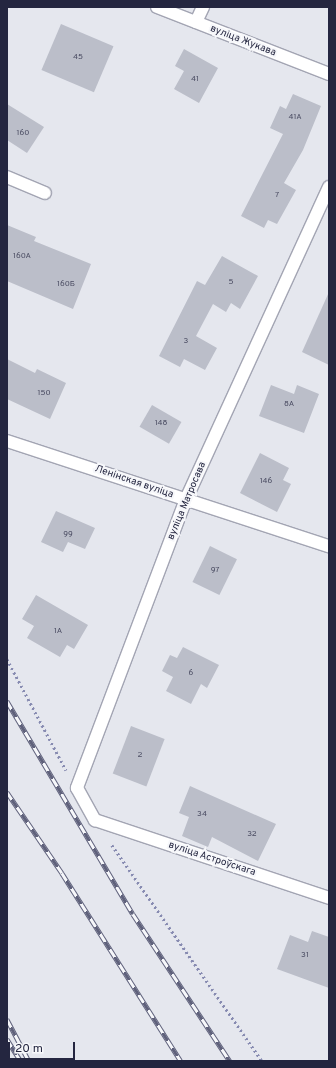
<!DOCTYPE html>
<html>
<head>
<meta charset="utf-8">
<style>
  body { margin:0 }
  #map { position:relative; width:336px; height:1068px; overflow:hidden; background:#e5e7ee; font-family:Overpass,sans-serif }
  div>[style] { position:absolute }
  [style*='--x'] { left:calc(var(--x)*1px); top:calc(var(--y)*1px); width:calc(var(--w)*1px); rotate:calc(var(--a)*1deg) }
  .building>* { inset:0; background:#bbbec9; transform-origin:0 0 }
  .path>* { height:2.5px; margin-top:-1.25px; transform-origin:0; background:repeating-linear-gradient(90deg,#878bb1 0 2px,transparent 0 5px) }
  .roads { filter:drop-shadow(1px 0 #a3a5b3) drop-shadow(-1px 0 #a3a5b3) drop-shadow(0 1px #a3a5b3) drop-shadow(0 -1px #a3a5b3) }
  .minor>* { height:12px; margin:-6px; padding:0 6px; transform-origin:6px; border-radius:6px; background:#fff }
  .rail>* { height:4.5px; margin-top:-2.25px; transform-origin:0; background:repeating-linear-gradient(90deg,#f6f7fa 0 9px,#5f617b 0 18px); box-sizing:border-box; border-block:1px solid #5f617b }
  span { translate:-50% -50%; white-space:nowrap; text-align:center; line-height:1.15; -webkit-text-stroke:4px #f6f7fa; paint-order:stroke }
  .number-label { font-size:8px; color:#4a4c62 }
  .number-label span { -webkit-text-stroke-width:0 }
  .street-label { font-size:10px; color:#242640 }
  .frame { position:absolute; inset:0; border:8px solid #242640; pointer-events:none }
  .scale { position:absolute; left:8px; top:1042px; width:67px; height:18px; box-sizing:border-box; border:2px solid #242640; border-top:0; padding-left:5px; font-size:12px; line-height:14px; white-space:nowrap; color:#242640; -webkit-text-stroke:3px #f6f7fa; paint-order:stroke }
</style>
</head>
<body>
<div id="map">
  <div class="building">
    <div style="left:61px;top:24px;width:57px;height:50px;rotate:23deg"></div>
    <div style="clip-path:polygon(184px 49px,218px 68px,199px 103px,174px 89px,184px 71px,175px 66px)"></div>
    <div style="clip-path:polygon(293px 94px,321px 106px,303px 150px,284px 183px,296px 190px,277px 224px,268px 220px,264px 228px,241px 216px,283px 134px,270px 128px,280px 106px,286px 109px)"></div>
    <div style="clip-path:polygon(7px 104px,44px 127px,27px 153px,7px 140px)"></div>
    <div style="clip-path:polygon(7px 225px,36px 237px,34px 241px,91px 264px,73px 309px,7px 281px)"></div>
    <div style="clip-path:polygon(222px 256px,258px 276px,240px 309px,231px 303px,226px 312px,213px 304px,196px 336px,217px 348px,205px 370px,184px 359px,180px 367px,159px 356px,197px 281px,205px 285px)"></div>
    <div style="clip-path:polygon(329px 292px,329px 365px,302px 352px)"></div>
    <div style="clip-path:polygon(7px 359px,35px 373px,37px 369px,66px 383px,50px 419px,7px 399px)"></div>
    <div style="clip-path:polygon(271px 385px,294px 394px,297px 385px,319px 394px,304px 433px,259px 416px)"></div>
    <div style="left:152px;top:405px;width:34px;height:25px;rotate:30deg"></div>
    <div style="clip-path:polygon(260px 453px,289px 468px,283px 480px,291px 484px,277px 512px,240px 493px)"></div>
    <div style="clip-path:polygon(56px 511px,95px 528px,85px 549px,68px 542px,63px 552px,41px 542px)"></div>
    <div style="left:210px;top:546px;width:30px;height:40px;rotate:26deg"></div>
    <div style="clip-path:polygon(36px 595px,88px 625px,74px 649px,67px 645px,60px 657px,27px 638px,34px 626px,22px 619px)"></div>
    <div style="clip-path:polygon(183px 647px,219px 665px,207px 688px,201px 684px,191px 704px,166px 691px,173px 677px,162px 671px,170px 655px,177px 658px)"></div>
    <div style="left:131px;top:726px;width:36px;height:51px;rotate:21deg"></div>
    <div style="clip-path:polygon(190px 786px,276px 824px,258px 861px,212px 837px,208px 847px,182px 836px,189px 817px,179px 813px)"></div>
    <div style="clip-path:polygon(312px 931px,329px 937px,329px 988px,277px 969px,290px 935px,308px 942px)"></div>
  </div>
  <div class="path">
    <div style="--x:7;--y:659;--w:126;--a:62"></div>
    <div style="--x:112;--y:845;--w:263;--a:55.2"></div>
  </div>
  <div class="roads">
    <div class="minor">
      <div style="--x:157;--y:7;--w:185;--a:21.3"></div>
      <div style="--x:196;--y:22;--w:17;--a:-65"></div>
      <div style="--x:7;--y:177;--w:41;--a:22.8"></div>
      <div style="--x:329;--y:187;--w:343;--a:114.6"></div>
      <div style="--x:186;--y:499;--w:309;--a:110.7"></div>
      <div style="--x:77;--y:788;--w:37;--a:61"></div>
      <div style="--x:95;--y:820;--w:247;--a:18.4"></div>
      <div style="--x:7;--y:441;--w:339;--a:18.1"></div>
    </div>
  </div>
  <div class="rail">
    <div style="--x:7;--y:701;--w:247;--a:59.4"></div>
    <div style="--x:133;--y:914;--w:176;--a:56.6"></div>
    <div style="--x:7;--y:792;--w:98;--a:55.8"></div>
    <div style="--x:62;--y:873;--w:222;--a:57.7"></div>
    <div style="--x:7;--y:1019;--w:47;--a:62.4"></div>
    <div style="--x:7;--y:1039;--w:26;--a:58"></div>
  </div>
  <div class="number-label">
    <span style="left:78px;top:58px">45</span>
    <span style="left:195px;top:80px">41</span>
    <span style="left:295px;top:118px">41А</span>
    <span style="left:23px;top:134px">160</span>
    <span style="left:277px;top:196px">7</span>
    <span style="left:22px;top:257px">160А</span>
    <span style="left:231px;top:283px">5</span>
    <span style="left:66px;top:285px">160Б</span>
    <span style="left:186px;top:342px">3</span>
    <span style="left:44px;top:394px">150</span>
    <span style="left:289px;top:405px">8А</span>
    <span style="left:161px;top:424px">148</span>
    <span style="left:266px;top:482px">146</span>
    <span style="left:68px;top:535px">99</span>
    <span style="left:215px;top:571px">97</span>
    <span style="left:58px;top:632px">1А</span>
    <span style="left:191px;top:674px">6</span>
    <span style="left:140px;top:756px">2</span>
    <span style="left:202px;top:815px">34</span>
    <span style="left:252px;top:835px">32</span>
    <span style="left:305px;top:956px">31</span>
  </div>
  <div class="street-label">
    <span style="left:243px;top:41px;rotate:21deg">вуліца Жукава</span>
    <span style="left:134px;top:482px;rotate:19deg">Ленінская вуліца</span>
    <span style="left:187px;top:501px;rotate:-67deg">вуліца Матросава</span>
    <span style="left:212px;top:859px;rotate:18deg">вуліца Астроўскага</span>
  </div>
  <div class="frame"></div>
  <div class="scale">20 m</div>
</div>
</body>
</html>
